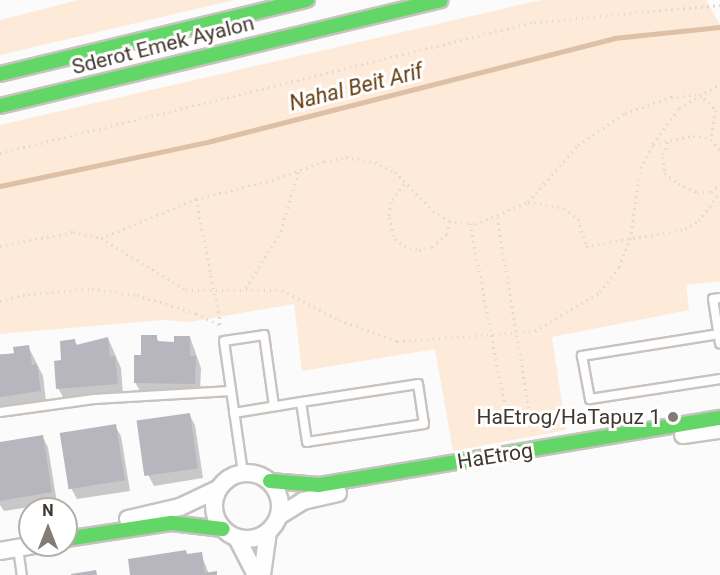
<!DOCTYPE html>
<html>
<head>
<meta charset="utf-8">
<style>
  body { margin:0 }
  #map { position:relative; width:720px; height:575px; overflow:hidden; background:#fbfbfb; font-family:Roboto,sans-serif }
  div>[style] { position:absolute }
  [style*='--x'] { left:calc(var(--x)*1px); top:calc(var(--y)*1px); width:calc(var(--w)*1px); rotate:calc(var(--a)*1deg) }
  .green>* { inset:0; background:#fdead9 }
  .shadow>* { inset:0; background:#0003 }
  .stream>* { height:5px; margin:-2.5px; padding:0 2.5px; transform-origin:2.5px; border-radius:2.5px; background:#ddc0a6 }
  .building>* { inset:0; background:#b7b6bf; transform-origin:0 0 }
  .path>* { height:3px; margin-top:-1.5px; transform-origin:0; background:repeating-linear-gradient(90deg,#dcdbda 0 1.5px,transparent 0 6px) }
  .roads { filter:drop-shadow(2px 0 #c8c3bf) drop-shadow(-2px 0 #c8c3bf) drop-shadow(0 2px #c8c3bf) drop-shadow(0 -2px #c8c3bf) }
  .lane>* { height:8px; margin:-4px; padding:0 4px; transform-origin:4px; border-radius:4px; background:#fefefe }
  .street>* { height:16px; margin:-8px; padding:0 8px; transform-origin:8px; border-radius:8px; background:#fefefe }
  .street>.ring { margin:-8px; padding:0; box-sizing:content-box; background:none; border:16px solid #fefefe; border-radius:50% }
  .fast>* { height:14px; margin:-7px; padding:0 7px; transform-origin:7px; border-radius:7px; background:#63d668 }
  .dots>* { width:16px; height:16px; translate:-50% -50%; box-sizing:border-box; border:3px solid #fff; border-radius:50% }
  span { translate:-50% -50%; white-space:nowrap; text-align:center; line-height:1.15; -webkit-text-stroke:6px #fff; paint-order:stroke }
  .street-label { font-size:21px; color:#41372e }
  .poi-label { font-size:21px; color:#41372e }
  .right { translate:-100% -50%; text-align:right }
  .water-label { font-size:22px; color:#663d13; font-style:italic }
  .north { position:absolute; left:18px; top:497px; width:60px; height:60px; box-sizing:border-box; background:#fff; border:2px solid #b3afab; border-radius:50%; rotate:0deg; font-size:16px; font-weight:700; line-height:24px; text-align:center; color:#41372e }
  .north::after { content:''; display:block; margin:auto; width:21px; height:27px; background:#827c76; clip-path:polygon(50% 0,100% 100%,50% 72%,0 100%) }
</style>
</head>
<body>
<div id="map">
  <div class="green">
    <div style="clip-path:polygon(79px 0,234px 0,0 55px,0 20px)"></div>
    <div style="clip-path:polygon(541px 0,706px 0,720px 25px,720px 281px,686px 285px,689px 310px,552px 337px,566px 430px,453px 451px,435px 349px,302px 371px,294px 304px,189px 322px,163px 320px,0 334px,0 125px)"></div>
  </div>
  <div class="shadow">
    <div style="clip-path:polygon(156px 337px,160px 343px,176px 343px,190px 337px,201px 368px,200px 394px,141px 393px,135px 382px,143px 357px)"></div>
    <div style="clip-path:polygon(108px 338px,121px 368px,123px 394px,64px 399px,58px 388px,63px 362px,74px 341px,78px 346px)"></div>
    <div style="clip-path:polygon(28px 346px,43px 376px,46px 401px,0 408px,0 354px,16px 354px)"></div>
    <div style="clip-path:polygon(189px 414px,195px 425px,203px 478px,154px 486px,148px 475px)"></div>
    <div style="clip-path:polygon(115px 426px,121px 436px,130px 491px,77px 499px,71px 488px)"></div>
    <div style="clip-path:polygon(42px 436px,48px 447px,57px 503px,4px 511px,0 505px,0 443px)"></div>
    <div style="clip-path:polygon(186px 551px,188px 556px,201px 554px,209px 574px,217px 575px,132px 575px)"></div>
  </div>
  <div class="stream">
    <div style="--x:0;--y:186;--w:216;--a:-12"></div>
    <div style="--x:211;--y:141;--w:416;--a:-14.3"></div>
    <div style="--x:614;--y:38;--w:107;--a:-5.9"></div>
  </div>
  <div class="building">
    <div style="clip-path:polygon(141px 335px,157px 335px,157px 341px,174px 342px,174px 336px,190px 336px,190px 356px,196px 356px,195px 384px,134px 383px,134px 355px,141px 355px)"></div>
    <div style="clip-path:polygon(108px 337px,110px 357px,115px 356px,118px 384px,56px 389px,54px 361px,61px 360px,60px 341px,75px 339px,76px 345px)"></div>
    <div style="clip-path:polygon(29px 345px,32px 365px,37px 364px,41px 391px,0 397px,0 355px,14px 353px,13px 347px)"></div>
    <div style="left:190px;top:413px;width:56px;height:54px;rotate:82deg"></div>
    <div style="left:116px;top:424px;width:57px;height:57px;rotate:81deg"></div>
    <div style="clip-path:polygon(43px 435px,52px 492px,0 501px,0 442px)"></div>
    <div style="clip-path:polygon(186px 550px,187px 554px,202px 552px,205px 573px,217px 571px,217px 575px,130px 575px,128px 559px)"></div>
    <div style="clip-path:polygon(96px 570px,97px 575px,71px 575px,71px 574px)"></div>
  </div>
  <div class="path">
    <div style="--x:668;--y:142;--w:16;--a:112"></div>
    <div style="--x:662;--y:157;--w:16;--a:79"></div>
    <div style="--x:665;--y:173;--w:17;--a:40"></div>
    <div style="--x:678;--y:184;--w:21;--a:23"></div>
    <div style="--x:697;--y:192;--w:14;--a:0"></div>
    <div style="--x:711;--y:192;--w:11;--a:-38"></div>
    <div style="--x:653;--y:144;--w:41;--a:-11.3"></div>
    <div style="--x:693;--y:136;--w:18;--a:9"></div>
    <div style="--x:711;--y:139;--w:15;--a:53"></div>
    <div style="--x:0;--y:153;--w:550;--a:-13.78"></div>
    <div style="--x:534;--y:22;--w:187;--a:-5.2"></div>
    <div style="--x:404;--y:184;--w:22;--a:126"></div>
    <div style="--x:391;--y:202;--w:15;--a:98"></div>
    <div style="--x:389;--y:217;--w:23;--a:75"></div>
    <div style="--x:395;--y:239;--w:11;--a:38"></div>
    <div style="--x:404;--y:246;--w:16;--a:15"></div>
    <div style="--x:419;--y:250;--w:13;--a:-13"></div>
    <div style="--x:432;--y:247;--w:20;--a:-41"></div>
    <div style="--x:447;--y:234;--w:12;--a:-81"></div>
    <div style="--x:196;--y:199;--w:130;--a:78.9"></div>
    <div style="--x:528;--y:202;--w:36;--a:9"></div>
    <div style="--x:564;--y:208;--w:18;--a:38"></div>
    <div style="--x:578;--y:219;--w:28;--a:73"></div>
    <div style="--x:586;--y:246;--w:100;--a:-9.7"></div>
    <div style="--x:685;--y:229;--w:16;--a:-30"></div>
    <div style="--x:699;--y:221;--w:36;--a:-54"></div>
    <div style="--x:497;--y:217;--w:217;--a:80.5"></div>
    <div style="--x:470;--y:223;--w:214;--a:79.2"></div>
    <div style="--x:101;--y:238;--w:103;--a:-22.3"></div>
    <div style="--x:196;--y:199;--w:78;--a:-14"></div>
    <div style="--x:272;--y:180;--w:55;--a:-20.1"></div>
    <div style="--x:324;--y:161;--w:22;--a:-10"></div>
    <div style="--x:346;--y:157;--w:29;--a:10"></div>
    <div style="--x:375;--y:162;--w:22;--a:27"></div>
    <div style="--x:395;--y:172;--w:54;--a:45.7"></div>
    <div style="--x:433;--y:211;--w:19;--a:32"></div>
    <div style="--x:449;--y:221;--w:26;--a:7"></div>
    <div style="--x:475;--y:224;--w:57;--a:-22.5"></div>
    <div style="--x:528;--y:202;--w:76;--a:-48.7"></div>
    <div style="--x:578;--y:145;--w:57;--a:-34.2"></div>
    <div style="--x:625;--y:113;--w:49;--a:-19.2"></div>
    <div style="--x:671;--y:97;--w:29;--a:-6"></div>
    <div style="--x:700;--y:94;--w:23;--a:45"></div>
    <div style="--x:716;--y:110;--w:29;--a:100"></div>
    <div style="--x:0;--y:246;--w:74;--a:-10.9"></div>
    <div style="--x:73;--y:232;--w:29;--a:12"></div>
    <div style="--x:101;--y:238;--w:100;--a:31.5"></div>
    <div style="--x:186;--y:290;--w:96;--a:0"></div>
    <div style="--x:282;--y:290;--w:64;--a:27.8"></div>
    <div style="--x:339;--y:320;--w:62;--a:19.9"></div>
    <div style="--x:397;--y:341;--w:138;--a:-4.1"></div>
    <div style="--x:535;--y:331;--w:76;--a:-31"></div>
    <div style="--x:600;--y:292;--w:31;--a:-53"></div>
    <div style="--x:619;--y:267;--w:30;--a:-69"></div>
    <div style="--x:630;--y:239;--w:72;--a:-81.2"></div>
    <div style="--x:641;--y:168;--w:27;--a:-63"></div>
    <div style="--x:653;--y:144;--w:44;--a:-54.2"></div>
    <div style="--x:679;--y:108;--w:48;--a:-30.3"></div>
    <div style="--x:246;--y:288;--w:67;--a:-58.4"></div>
    <div style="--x:281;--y:231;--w:65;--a:-73.8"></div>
    <div style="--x:0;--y:301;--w:29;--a:-14"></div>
    <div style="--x:28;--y:294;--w:64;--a:-4.5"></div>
    <div style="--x:92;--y:289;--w:45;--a:7.6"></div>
    <div style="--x:137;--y:295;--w:62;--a:17"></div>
    <div style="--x:196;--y:313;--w:28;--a:27"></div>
  </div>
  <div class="roads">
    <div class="lane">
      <div style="--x:720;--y:298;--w:7;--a:172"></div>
      <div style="--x:713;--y:299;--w:45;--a:81"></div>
      <div style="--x:719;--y:334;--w:139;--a:170.9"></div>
      <div style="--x:582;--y:356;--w:44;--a:79.5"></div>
      <div style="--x:590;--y:399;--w:132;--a:-8.7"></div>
      <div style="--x:0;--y:412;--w:95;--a:-7.9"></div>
      <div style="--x:94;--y:399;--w:137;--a:-3.3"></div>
      <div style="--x:234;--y:413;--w:68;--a:-9.3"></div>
      <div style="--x:301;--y:402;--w:118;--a:-8.7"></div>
      <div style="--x:418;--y:384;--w:40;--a:81.5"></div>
      <div style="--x:424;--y:424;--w:118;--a:171.3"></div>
      <div style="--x:307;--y:442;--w:40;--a:-98.5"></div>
      <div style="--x:243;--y:473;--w:133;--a:-98.2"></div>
      <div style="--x:224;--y:341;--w:40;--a:-8.5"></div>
      <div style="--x:264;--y:335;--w:72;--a:82"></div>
      <div style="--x:18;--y:548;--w:27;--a:82"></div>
    </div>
    <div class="street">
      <div style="--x:683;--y:435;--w:37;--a:-8"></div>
      <div class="ring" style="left:214px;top:473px;width:50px;height:50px"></div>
      <div style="--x:279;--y:516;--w:28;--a:-32"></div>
      <div style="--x:303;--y:501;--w:36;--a:-13"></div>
      <div style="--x:128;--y:519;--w:53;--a:-13"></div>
      <div style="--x:180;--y:507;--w:42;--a:-25.3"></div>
      <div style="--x:237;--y:538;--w:42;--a:62.8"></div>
      <div style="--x:0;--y:551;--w:34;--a:-10"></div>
      <div style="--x:262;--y:575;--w:43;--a:-82.1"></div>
    </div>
    <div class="fast">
      <div style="--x:0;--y:74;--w:316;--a:-13.6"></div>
      <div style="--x:0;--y:106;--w:453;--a:-13.5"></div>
      <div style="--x:270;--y:481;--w:49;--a:4.7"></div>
      <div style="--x:319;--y:485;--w:407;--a:-9.5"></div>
      <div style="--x:66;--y:539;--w:106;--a:-8.7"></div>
      <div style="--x:171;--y:523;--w:52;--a:6.6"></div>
    </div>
  </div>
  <div class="dots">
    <div style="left:673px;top:417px;background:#827c76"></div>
  </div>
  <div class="street-label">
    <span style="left:163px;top:45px;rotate:-14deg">Sderot Emek Ayalon</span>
    <span style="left:495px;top:456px;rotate:-9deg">HaEtrog</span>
  </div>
  <div class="poi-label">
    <span class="right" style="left:661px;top:417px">HaEtrog/HaTapuz 1</span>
  </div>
  <div class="water-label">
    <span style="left:356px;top:87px;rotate:-14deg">Nahal Beit Arif</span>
  </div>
  <div class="north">N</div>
</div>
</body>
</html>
